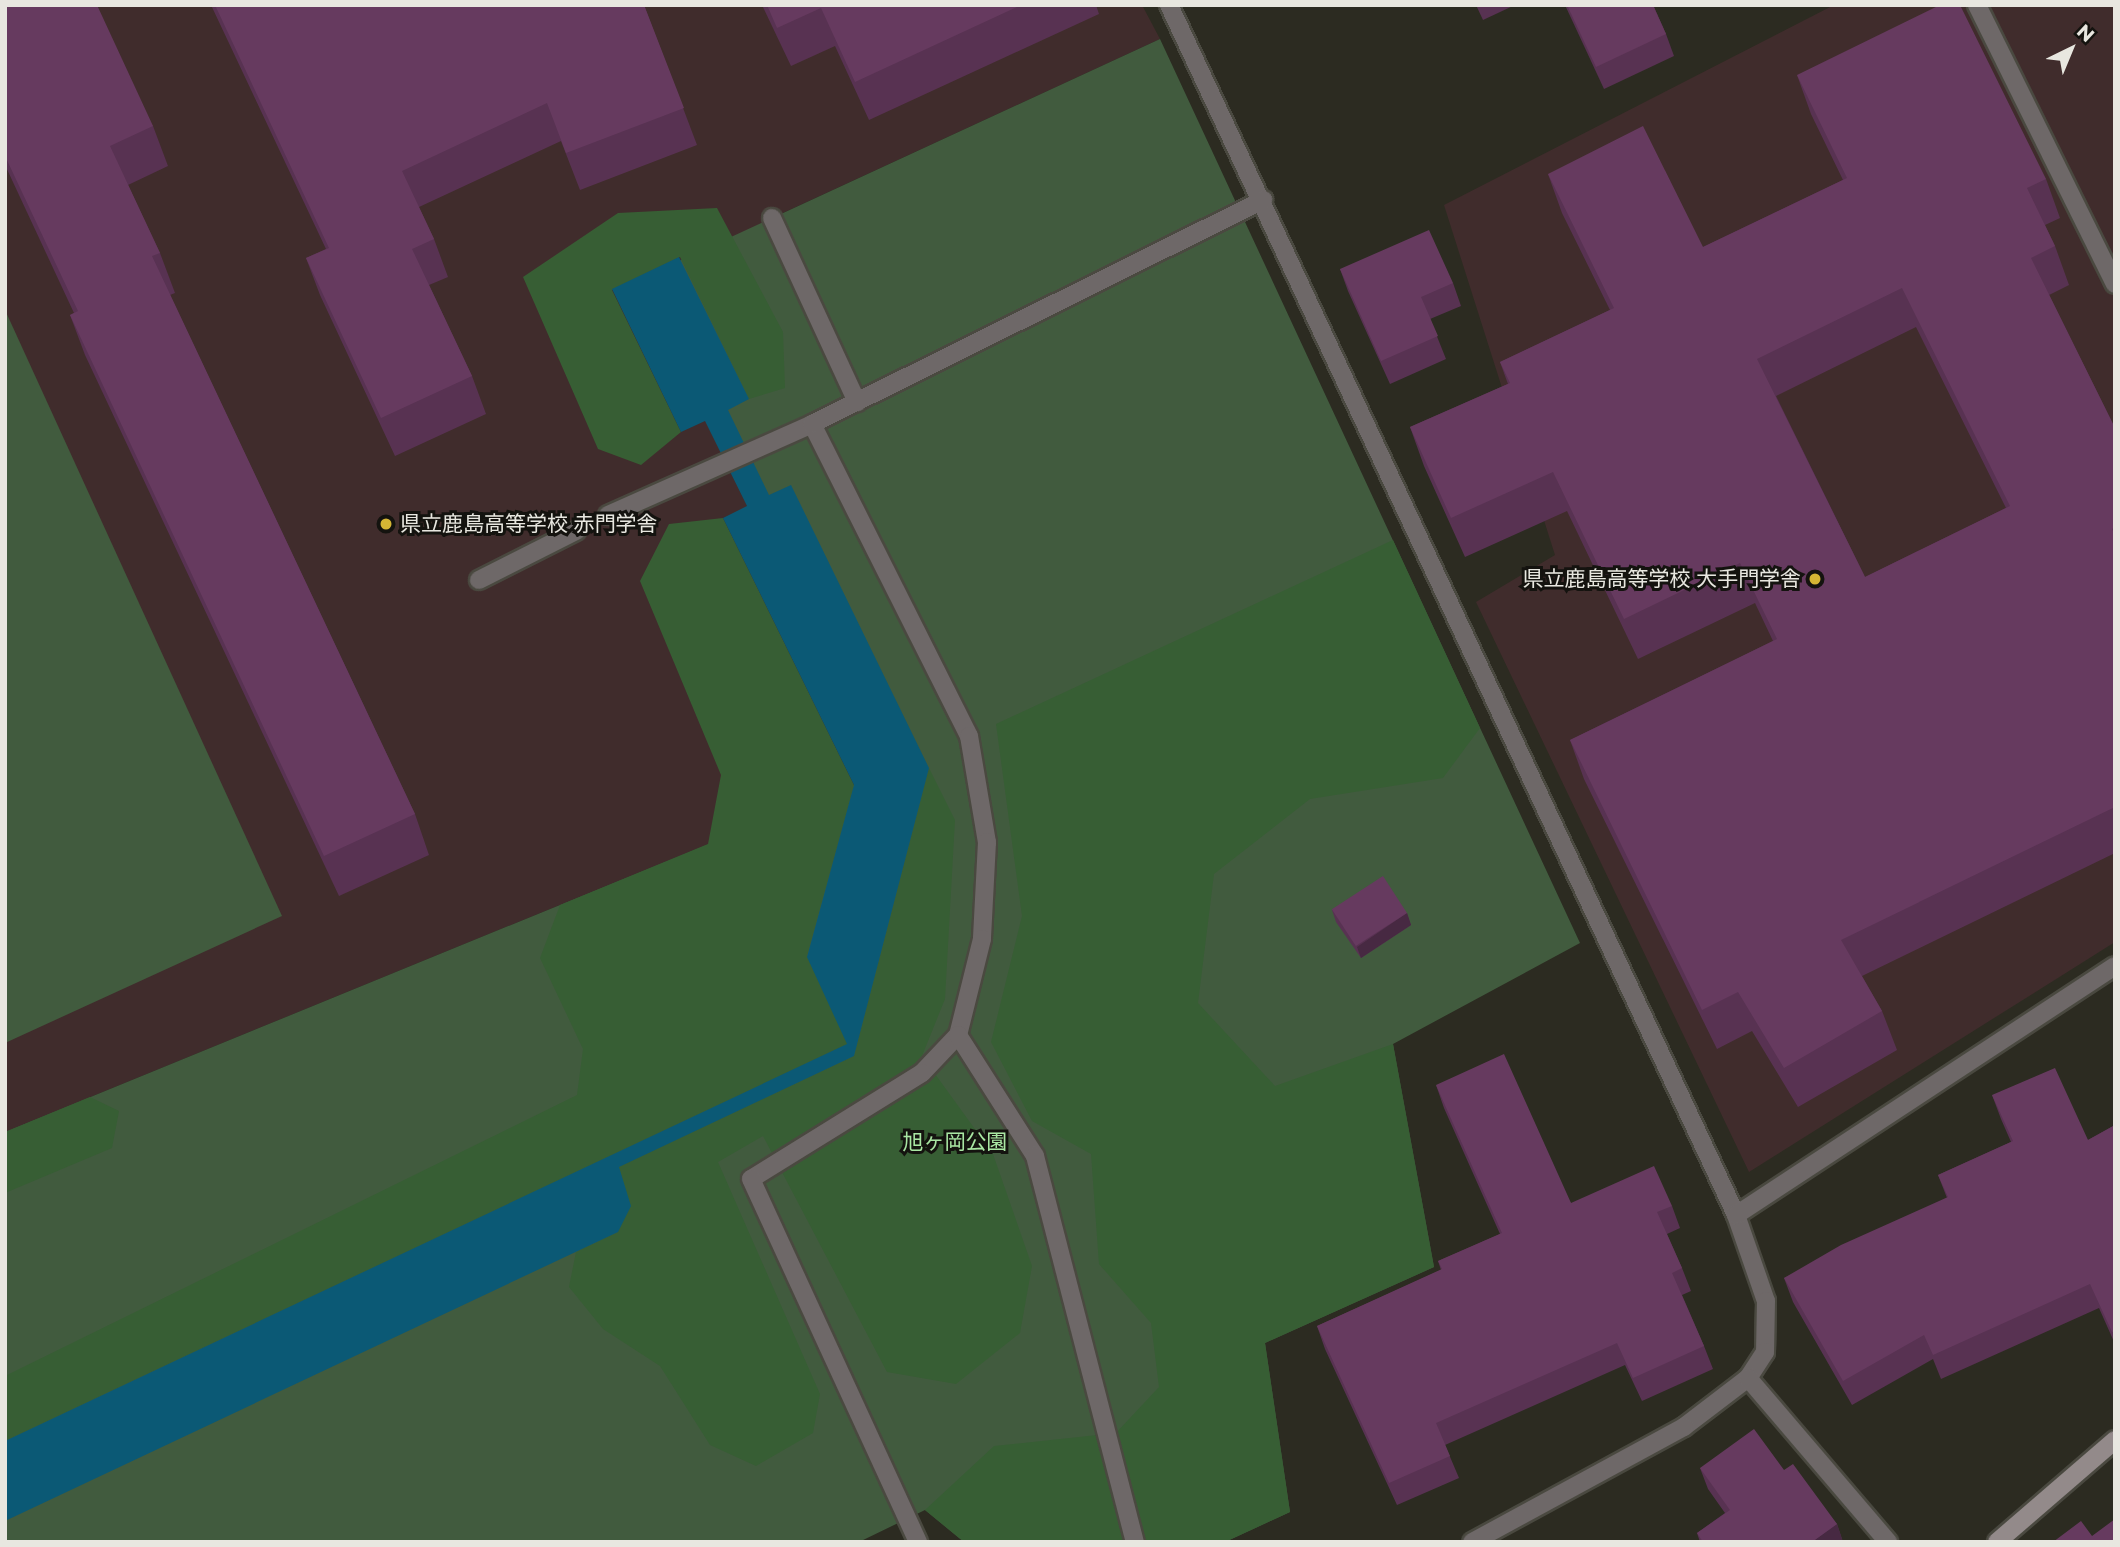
<!DOCTYPE html>
<html>
<head>
<meta charset="utf-8">
<style>
  body { margin:0 }
  #map { position:relative; width:2120px; height:1547px; overflow:hidden; background:#2c2b21; font-family:Montserrat,"Noto Sans JP",sans-serif }
  div>[style] { position:absolute }
  [style*='--x'] { left:calc(var(--x)*1px); top:calc(var(--y)*1px); width:calc(var(--w)*1px); rotate:calc(var(--a)*1deg) }
  .education>* { inset:0; background:#402c2c }
  .green>* { inset:0; background:#415b3e }
  .forest>* { inset:0; background:#375e34 }
  .water>* { inset:0; background:#0b5975 }
  .roads { filter:drop-shadow(2px 0 #4a4940) drop-shadow(-2px 0 #4a4940) drop-shadow(0 2px #4a4940) drop-shadow(0 -2px #4a4940) }
  .service>* { height:18px; margin:-9px; padding:0 9px; transform-origin:9px; border-radius:9px; background:#6e6868 }
  .minor>* { height:18px; margin:-9px; padding:0 9px; transform-origin:9px; border-radius:9px; background:#6e6868 }
  .secondary>* { height:18px; margin:-9px; padding:0 9px; transform-origin:9px; border-radius:9px; background:#938a8a }
  .wall>* { inset:0; background:#583252 }
  .shaded-wall>* { inset:0; background:#472942 }
  .building>* { inset:0; background:#663a5f; transform-origin:0 0 }
  .dots>* { width:19px; height:19px; translate:-50% -50%; box-sizing:border-box; border:4px solid #14130f; border-radius:50% }
  span { translate:-50% -50%; white-space:nowrap; text-align:center; line-height:1.15; -webkit-text-stroke:6px #14130f; paint-order:stroke }
  .poi-label { font-size:21px; color:#e8e7e0 }
  .left { translate:0 -50%; text-align:left }
  .right { translate:-100% -50%; text-align:right }
  .park-label { font-size:21px; color:#a9e7a3 }
  .frame { position:absolute; inset:0; border:7px solid #e8e7e0; pointer-events:none }
  .north { position:absolute; left:2036px; top:14px; width:70px; height:70px; -webkit-text-stroke:5px #14130f; paint-order:stroke; rotate:43deg; font-size:19px; font-weight:700; line-height:28px; text-align:center; color:#e8e7e0 }
  .north::after { content:''; display:block; margin:auto; width:24px; height:32px; background:#e8e7e0; clip-path:polygon(50% 0,100% 100%,50% 72%,0 100%) }
</style>
</head>
<body>
<div id="map">
  <div class="education">
    <div style="clip-path:polygon(5px 5px,1142px 5px,1160px 39px,772px 218px,892px 769px,5px 1132px)"></div>
    <div style="clip-path:polygon(1834px 5px,2115px 5px,2115px 942px,1749px 1172px,1476px 602px,1555px 555px,1444px 205px)"></div>
  </div>
  <div class="green">
    <div style="clip-path:polygon(1160px 39px,1580px 943px,1393px 1044px,1434px 1267px,1265px 1343px,1290px 1512px,1225px 1542px,964px 1542px,925px 1510px,859px 1542px,5px 1542px,5px 1132px,892px 769px,640px 279px)"></div>
    <div style="clip-path:polygon(5px 310px,282px 916px,5px 1043px)"></div>
  </div>
  <div class="forest">
    <div style="clip-path:polygon(717px 208px,783px 332px,785px 388px,749px 399px,680px 257px,612px 290px,681px 432px,641px 465px,598px 449px,523px 277px,618px 213px)"></div>
    <div style="clip-path:polygon(723px 518px,854px 785px,807px 956px,848px 1044px,5px 1441px,5px 1376px,577px 1095px,583px 1049px,540px 958px,560px 905px,708px 844px,721px 775px,640px 581px,669px 524px)"></div>
    <div style="clip-path:polygon(1393px 540px,1480px 728px,1443px 778px,1310px 799px,1214px 874px,1198px 1003px,1275px 1086px,1393px 1044px,1434px 1267px,1265px 1343px,1290px 1512px,1225px 1542px,964px 1542px,925px 1510px,994px 1446px,1116px 1433px,1159px 1387px,1151px 1323px,1099px 1264px,1091px 1154px,1032px 1121px,991px 1042px,1022px 916px,996px 724px)"></div>
    <div style="clip-path:polygon(929px 768px,955px 820px,945px 999px,922px 1056px,993px 1154px,1032px 1266px,1020px 1333px,956px 1384px,887px 1372px,763px 1136px,718px 1162px,820px 1394px,813px 1433px,756px 1466px,710px 1445px,660px 1366px,603px 1329px,569px 1287px,576px 1252px,618px 1232px,618px 1167px,854px 1056px)"></div>
    <div style="clip-path:polygon(90px 1097px,119px 1111px,112px 1148px,5px 1193px,5px 1132px)"></div>
  </div>
  <div class="water">
    <div style="clip-path:polygon(679px 257px,749px 399px,728px 410px,769px 495px,791px 485px,929px 768px,854px 1056px,619px 1167px,631px 1206px,618px 1232px,5px 1521px,5px 1441px,847px 1044px,807px 957px,854px 785px,723px 518px,747px 506px,705px 421px,681px 432px,612px 289px)"></div>
  </div>
  <div class="roads">
    <div class="service">
      <div style="--x:1977;--y:5;--w:311;--a:63.7"></div>
      <div style="--x:772;--y:218;--w:203;--a:65.2"></div>
      <div style="--x:608;--y:515;--w:223;--a:-24"></div>
      <div style="--x:812;--y:424;--w:349;--a:63.3"></div>
      <div style="--x:969;--y:736;--w:108;--a:80.4"></div>
      <div style="--x:987;--y:842;--w:97;--a:93"></div>
      <div style="--x:982;--y:939;--w:99;--a:104"></div>
      <div style="--x:958;--y:1035;--w:52;--a:133.5"></div>
      <div style="--x:922;--y:1073;--w:201;--a:148.2"></div>
      <div style="--x:751;--y:1179;--w:400;--a:65.3"></div>
      <div style="--x:479;--y:580;--w:109;--a:-26.8"></div>
      <div style="--x:958;--y:1035;--w:143;--a:57.5"></div>
      <div style="--x:1035;--y:1156;--w:399;--a:75.5"></div>
    </div>
    <div class="minor">
      <div style="--x:1169;--y:5;--w:1336;--a:64.89"></div>
      <div style="--x:1736;--y:1215;--w:91;--a:70.8"></div>
      <div style="--x:1766;--y:1301;--w:51;--a:91.1"></div>
      <div style="--x:1765;--y:1352;--w:31;--a:123"></div>
      <div style="--x:1748;--y:1378;--w:81;--a:142.6"></div>
      <div style="--x:1684;--y:1427;--w:241;--a:151.5"></div>
      <div style="--x:812;--y:424;--w:504;--a:-26.41"></div>
      <div style="--x:1736;--y:1215;--w:453;--a:-33.3"></div>
      <div style="--x:1748;--y:1378;--w:216;--a:49.5"></div>
    </div>
    <div class="secondary">
      <div style="--x:1997;--y:1542;--w:156;--a:-40.8"></div>
    </div>
  </div>
  <div class="wall">
    <div style="clip-path:polygon(5px 5px,153px 126px,168px 166px,128px 185px,160px 253px,175px 293px,170px 295px,415px 814px,429px 855px,339px 896px,85px 355px,70px 315px,74px 313px,5px 165px)"></div>
    <div style="clip-path:polygon(211px 5px,644px 5px,697px 145px,580px 190px,561px 141px,419px 207px,434px 239px,448px 277px,429px 285px,472px 376px,486px 414px,395px 456px,320px 295px,306px 258px,326px 249px)"></div>
    <div style="clip-path:polygon(762px 5px,1096px 5px,1099px 14px,869px 120px,835px 46px,791px 66px)"></div>
    <div style="clip-path:polygon(1476px 5px,1515px 5px,1483px 20px)"></div>
    <div style="clip-path:polygon(1565px 5px,1653px 5px,1666px 34px,1674px 56px,1604px 89px)"></div>
    <div style="clip-path:polygon(evenodd,1797px 75px,2046px 179px,2060px 218px,2045px 225px,2055px 246px,2069px 285px,2049px 295px,2115px 428px,2115px 853px,1862px 976px,1882px 1011px,1897px 1050px,1798px 1107px,1752px 1031px,1717px 1049px,1584px 779px,1570px 740px,1773px 641px,1755px 603px,1638px 659px,1567px 511px,1465px 557px,1424px 466px,1410px 427px,1508px 384px,1500px 362px,1610px 310px,1562px 213px,1548px 174px,1703px 247px,1843px 180px,1811px 114px,1797px 75px,1916px 327px,2006px 508px,1865px 577px,1776px 396px,1916px 327px)"></div>
    <div style="clip-path:polygon(1340px 269px,1453px 283px,1461px 306px,1430px 319px,1446px 359px,1390px 384px,1348px 291px)"></div>
    <div style="clip-path:polygon(1332px 910px,1407px 913px,1411px 925px,1361px 958px,1336px 922px)"></div>
    <div style="clip-path:polygon(1436px 1085px,1571px 1203px,1672px 1206px,1680px 1228px,1667px 1234px,1682px 1268px,1691px 1291px,1682px 1295px,1704px 1346px,1713px 1369px,1642px 1401px,1625px 1365px,1445px 1445px,1459px 1478px,1397px 1505px,1325px 1349px,1317px 1326px,1441px 1270px,1438px 1261px,1500px 1234px,1444px 1108px)"></div>
    <div style="clip-path:polygon(1992px 1095px,2088px 1140px,2115px 1125px,2115px 1344px,2099px 1308px,1941px 1379px,1933px 1359px,1852px 1405px,1793px 1302px,1784px 1278px,1947px 1198px,1938px 1175px,2011px 1142px,2001px 1119px)"></div>
    <div style="clip-path:polygon(1700px 1468px,1784px 1470px,1837px 1524px,1843px 1542px,1700px 1542px,1697px 1533px,1725px 1513px,1708px 1489px)"></div>
  </div>
  <div class="shaded-wall">
    <div style="clip-path:polygon(1407px 913px,1411px 925px,1361px 958px,1357px 947px)"></div>
    <div style="clip-path:polygon(1837px 1524px,1843px 1542px,1812px 1542px)"></div>
  </div>
  <div class="building">
    <div style="clip-path:polygon(5px 5px,97px 5px,153px 126px,110px 146px,160px 253px,152px 256px,415px 814px,324px 856px,70px 315px,78px 311px,5px 156px)"></div>
    <div style="clip-path:polygon(215px 5px,644px 5px,684px 108px,566px 153px,547px 103px,402px 171px,434px 239px,412px 249px,472px 376px,381px 418px,306px 258px,329px 248px)"></div>
    <div style="clip-path:polygon(767px 5px,1021px 5px,855px 82px,821px 8px,777px 28px)"></div>
    <div style="clip-path:polygon(1567px 5px,1653px 5px,1666px 34px,1596px 67px)"></div>
    <div style="clip-path:polygon(evenodd,1940px 5px,1960px 5px,2046px 179px,2027px 188px,2055px 246px,2031px 258px,2115px 428px,2115px 527px,2112px 529px,2115px 535px,2115px 807px,1841px 940px,1882px 1011px,1784px 1068px,1738px 992px,1702px 1010px,1570px 740px,1777px 639px,1740px 563px,1624px 619px,1553px 472px,1451px 518px,1410px 427px,1510px 383px,1500px 362px,1614px 308px,1548px 174px,1643px 126px,1703px 247px,1847px 178px,1797px 75px,1940px 5px,1902px 288px,2010px 506px,1865px 577px,1757px 359px,1902px 288px)"></div>
    <div style="clip-path:polygon(1429px 230px,1453px 283px,1421px 297px,1438px 336px,1381px 361px,1340px 269px)"></div>
    <div style="left:1383px;top:876px;width:44px;height:61px;rotate:57deg"></div>
    <div style="clip-path:polygon(1504px 1054px,1571px 1203px,1654px 1166px,1672px 1206px,1657px 1212px,1682px 1268px,1672px 1273px,1704px 1346px,1633px 1378px,1617px 1343px,1436px 1423px,1450px 1456px,1389px 1483px,1317px 1326px,1442px 1269px,1438px 1261px,1502px 1233px,1436px 1085px)"></div>
    <div style="clip-path:polygon(2055px 1068px,2088px 1140px,2115px 1125px,2115px 1331px,2112px 1332px,2090px 1284px,1933px 1355px,1924px 1335px,1843px 1381px,1784px 1278px,1841px 1245px,1948px 1197px,1938px 1175px,2013px 1141px,1992px 1095px)"></div>
    <div style="clip-path:polygon(1754px 1429px,1784px 1470px,1793px 1464px,1837px 1524px,1812px 1542px,1703px 1542px,1697px 1533px,1730px 1510px,1700px 1468px)"></div>
    <div style="clip-path:polygon(2115px 1519px,2115px 1542px,2053px 1542px,2081px 1521px,2092px 1536px)"></div>
  </div>
  <div class="dots">
    <div style="left:386px;top:524px;background:#d5b534"></div>
    <div style="left:1815px;top:579px;background:#d5b534"></div>
  </div>
  <div class="poi-label">
    <span class="left" style="left:400px;top:524px">県立鹿島高等学校 赤門学舎</span>
    <span class="right" style="left:1801px;top:579px">県立鹿島高等学校 大手門学舎</span>
  </div>
  <div class="park-label">
    <span style="left:955px;top:1142px">旭ヶ岡公園</span>
  </div>
  <div class="frame"></div>
  <div class="north">N</div>
</div>
</body>
</html>
